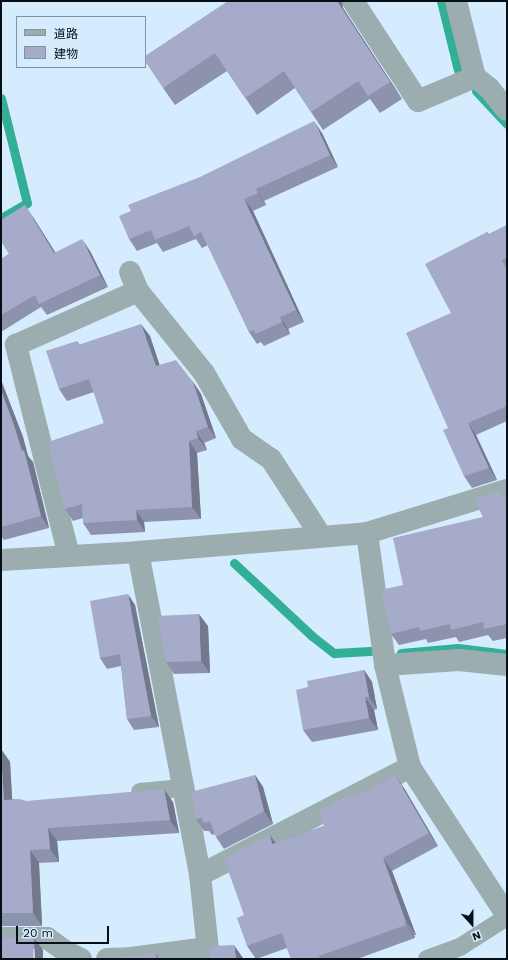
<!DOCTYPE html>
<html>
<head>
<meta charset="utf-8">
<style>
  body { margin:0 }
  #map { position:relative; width:508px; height:960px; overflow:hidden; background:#d5ebfe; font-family:"Work Sans","Noto Sans JP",sans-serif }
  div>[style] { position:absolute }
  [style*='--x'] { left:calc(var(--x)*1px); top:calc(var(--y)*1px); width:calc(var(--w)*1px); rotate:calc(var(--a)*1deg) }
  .stream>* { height:9px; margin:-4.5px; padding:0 4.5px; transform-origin:4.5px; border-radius:4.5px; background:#33af97 }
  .lane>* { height:18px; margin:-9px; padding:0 9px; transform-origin:9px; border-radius:9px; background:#9cadb0 }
  .street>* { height:22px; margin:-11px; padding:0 11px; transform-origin:11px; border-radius:11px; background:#9cadb0 }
  .wall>* { inset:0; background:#8e93ad }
  .shaded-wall>* { inset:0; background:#74788d }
  .building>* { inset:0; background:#a5abc9; transform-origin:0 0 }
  span { translate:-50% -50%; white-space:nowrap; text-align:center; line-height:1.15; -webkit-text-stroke:3px #d5ebfe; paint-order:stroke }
  .frame { position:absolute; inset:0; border:2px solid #060f17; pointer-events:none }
  .legend { position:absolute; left:16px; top:16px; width:130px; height:52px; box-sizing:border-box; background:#d5ebfe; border:1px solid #8293a2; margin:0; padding:5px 7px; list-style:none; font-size:12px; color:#060f17 }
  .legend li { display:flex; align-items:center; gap:8px; height:20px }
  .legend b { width:20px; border:1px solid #8293a2 }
  .north { position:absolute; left:452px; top:904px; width:40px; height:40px; -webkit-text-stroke:3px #d5ebfe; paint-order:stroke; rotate:159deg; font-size:11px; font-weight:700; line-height:16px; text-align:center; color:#060f17 }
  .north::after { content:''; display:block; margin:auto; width:14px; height:18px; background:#060f17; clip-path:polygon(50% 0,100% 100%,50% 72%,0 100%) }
  .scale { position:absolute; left:16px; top:926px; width:93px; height:18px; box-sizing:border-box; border:2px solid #060f17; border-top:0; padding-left:5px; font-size:12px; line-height:14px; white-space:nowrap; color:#060f17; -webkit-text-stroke:3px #d5ebfe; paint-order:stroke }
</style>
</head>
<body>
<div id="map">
  <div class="stream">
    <div style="--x:441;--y:1;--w:71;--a:76.2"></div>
    <div style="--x:476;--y:91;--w:45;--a:46.8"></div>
    <div style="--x:1;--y:98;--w:108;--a:76.1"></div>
    <div style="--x:27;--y:203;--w:30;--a:150"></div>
    <div style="--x:234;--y:563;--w:107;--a:43.1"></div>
    <div style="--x:312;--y:636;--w:28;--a:38"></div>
    <div style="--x:334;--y:653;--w:36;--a:-3"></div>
    <div style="--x:401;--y:653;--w:57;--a:-5"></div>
    <div style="--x:458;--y:648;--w:49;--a:7"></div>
  </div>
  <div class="lane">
    <div style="--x:140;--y:792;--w:43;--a:-5.3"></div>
    <div style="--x:427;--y:959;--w:35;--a:-20"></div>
    <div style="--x:460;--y:947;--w:56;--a:-32.6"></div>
  </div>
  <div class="street">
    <div style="--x:353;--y:1;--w:119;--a:57"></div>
    <div style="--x:418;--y:101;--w:62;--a:-22.8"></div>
    <div style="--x:475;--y:77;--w:18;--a:38"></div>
    <div style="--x:489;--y:88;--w:28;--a:51"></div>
    <div style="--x:456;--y:1;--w:78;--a:76"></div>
    <div style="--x:130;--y:272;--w:21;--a:67"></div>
    <div style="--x:138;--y:291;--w:105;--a:51.2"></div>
    <div style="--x:204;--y:373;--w:76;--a:60.1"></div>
    <div style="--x:242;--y:439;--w:35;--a:35"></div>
    <div style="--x:271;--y:459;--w:92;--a:57"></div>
    <div style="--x:367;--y:533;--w:133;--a:82.2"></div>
    <div style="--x:385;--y:665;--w:105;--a:76.2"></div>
    <div style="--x:410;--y:767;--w:178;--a:56.9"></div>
    <div style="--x:138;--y:552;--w:329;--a:79.1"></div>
    <div style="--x:200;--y:875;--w:84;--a:83.9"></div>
    <div style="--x:69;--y:556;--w:218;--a:-104.1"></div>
    <div style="--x:16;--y:345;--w:133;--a:-23.9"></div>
    <div style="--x:1;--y:560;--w:137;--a:-3.3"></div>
    <div style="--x:138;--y:552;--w:230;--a:-4.7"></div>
    <div style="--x:367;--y:533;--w:146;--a:-17.1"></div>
    <div style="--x:385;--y:665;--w:74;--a:-3.9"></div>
    <div style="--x:459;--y:660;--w:48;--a:5.9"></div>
    <div style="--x:200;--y:875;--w:236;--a:-27.2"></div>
    <div style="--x:1;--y:938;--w:46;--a:0"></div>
    <div style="--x:47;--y:938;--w:22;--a:36"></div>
    <div style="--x:65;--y:951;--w:18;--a:27"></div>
    <div style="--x:107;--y:959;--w:24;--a:-2"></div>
    <div style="--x:131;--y:958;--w:77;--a:-7.5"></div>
  </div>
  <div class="wall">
    <div style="clip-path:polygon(228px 1px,342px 1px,343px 8px,402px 99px,380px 113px,370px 99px,323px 130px,295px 88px,257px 115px,227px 71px,175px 105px,163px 88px)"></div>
    <div style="clip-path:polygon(322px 133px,338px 167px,264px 201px,266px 205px,253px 211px,304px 322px,288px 329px,290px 334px,264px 346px,261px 342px,257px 344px,249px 332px,208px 245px,202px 248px,196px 239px,163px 252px,157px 243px,137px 251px,129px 239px)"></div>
    <div style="clip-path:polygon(33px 217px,55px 252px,90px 251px,108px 287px,47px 315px,41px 307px,1px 332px,1px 259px,9px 254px)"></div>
    <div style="clip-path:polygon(507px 225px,507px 421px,476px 435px,497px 480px,472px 488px,464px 476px,448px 428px,451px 313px,487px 232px,489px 234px)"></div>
    <div style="clip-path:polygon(150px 336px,159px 365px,193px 382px,201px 394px,216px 438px,204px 443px,207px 450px,197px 453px,201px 519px,144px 522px,145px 532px,91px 535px,83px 523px,83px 518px,73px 521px,65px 509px,104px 423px,94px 392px,67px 401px,59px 389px,77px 341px,80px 345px)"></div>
    <div style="clip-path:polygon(1px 380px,23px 437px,28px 456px,33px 462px,49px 528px,4px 540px,1px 536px)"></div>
    <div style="clip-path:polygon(507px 497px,507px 638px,493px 641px,488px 635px,459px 642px,456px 637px,428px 643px,426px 639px,399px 645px,391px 634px,403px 585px,483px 517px,504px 498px)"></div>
    <div style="clip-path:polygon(135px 605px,159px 727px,134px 730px,127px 719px,121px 666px,107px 669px,100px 658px)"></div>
    <div style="clip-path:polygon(208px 626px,210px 673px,174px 674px,166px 662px)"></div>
    <div style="clip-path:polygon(364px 670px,372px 682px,377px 709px,374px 710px,378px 730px,312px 742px,303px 730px,308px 687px)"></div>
    <div style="clip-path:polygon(1px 749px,10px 762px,12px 799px,26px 801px,173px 802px,179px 833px,57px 841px,59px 862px,39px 863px,42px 926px,1px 926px)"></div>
    <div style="clip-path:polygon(255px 775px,263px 787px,273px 824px,224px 849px,216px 837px,215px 834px,212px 835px,209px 831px,204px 831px,196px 819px)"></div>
    <div style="clip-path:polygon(404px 788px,438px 846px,392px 871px,416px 935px,414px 935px,415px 938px,357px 959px,291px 959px,287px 948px,256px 959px,247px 946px,244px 915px,270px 835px,275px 843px,324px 826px)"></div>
  </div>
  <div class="shaded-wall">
    <div style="clip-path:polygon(337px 1px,342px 1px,343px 8px,402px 99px,390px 82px)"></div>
    <div style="clip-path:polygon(314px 121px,322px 133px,338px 167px,330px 155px)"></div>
    <div style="clip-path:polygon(256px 189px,264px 201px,266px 205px,258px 193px)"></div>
    <div style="clip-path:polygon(244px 199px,253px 211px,304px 322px,296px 310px)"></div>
    <div style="clip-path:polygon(25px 205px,33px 217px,63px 265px,54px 253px)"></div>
    <div style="clip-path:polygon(82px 239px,90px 251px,108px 287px,100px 275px)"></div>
    <div style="clip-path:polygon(280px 317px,288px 329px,290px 334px,282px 322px)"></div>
    <div style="clip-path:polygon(141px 324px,150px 336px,164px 378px,156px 366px)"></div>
    <div style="clip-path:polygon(1px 380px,23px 437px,28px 456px,33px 462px,49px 528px,41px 516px,22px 451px,1px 390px)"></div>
    <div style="clip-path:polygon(193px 382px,201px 394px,216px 438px,208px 427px)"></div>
    <div style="clip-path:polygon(468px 423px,476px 435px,497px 480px,489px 468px)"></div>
    <div style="clip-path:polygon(196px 431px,204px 443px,207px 450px,198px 438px)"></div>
    <div style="clip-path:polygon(189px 441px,197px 453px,201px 519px,192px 507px)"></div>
    <div style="clip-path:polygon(136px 510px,144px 522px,145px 532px,137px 520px)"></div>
    <div style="clip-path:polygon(128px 594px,135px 605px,159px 727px,151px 716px)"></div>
    <div style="clip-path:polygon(199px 614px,208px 626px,210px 673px,201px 661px)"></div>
    <div style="clip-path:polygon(364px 670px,372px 682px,377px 709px,369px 697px)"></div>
    <div style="clip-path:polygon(365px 697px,374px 710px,378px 730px,369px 718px)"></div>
    <div style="clip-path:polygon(1px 749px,10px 762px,13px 813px,4px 800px)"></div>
    <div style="clip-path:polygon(255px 775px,263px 787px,273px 824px,264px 811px)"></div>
    <div style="clip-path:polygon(395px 775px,404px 788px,438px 846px,429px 833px)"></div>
    <div style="clip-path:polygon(164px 789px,173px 802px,179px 833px,170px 820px)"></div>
    <div style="clip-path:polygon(48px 828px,57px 841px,59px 862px,50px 849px)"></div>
    <div style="clip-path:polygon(270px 835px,279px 848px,272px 844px)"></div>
    <div style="clip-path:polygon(30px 850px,39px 863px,42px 926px,33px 913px)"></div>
    <div style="clip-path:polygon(383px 858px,392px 871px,416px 935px,406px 922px)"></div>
    <div style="clip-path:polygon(404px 922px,414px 935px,415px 938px,406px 925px)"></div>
    <div style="clip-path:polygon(34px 938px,43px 950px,43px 959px,35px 959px)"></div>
    <div style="clip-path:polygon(234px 945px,243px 958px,243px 959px,236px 959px)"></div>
    <div style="clip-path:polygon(155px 953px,159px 959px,157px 959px)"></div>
  </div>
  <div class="building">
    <div style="clip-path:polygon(228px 1px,337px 1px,390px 82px,368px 96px,358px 81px,311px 112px,284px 71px,245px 98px,215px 53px,163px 88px,145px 61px,145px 56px)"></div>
    <div style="clip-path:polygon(314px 121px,330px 155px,256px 189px,258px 193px,244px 199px,296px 310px,280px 317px,282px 322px,256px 334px,253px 330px,249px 332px,201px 232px,194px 236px,189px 226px,155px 240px,151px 230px,129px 239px,119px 216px,131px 211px,128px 205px,200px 177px)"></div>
    <div style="clip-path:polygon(25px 205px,54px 253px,82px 239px,100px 275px,39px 304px,35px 295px,1px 315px,1px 259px,9px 254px,1px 241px,1px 220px)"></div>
    <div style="clip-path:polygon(507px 225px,507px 258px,502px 260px,507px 270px,507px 406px,468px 423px,489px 468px,464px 476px,443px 430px,448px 428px,406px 333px,451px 313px,425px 264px,487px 232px,488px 235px)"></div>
    <div style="clip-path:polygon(141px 324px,156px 366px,176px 360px,193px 382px,208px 427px,196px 431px,198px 438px,189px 441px,192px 507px,136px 510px,137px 520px,83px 523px,82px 504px,65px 509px,48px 442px,104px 423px,89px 379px,59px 389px,46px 351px,77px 341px,78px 345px)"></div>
    <div style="clip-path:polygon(1px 390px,14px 425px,22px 451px,24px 450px,41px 516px,1px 527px)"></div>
    <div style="clip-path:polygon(499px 491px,503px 498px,507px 497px,507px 624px,484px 629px,483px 622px,451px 630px,450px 624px,420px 631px,419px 627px,391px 634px,381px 590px,403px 585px,393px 538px,483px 517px,474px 499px)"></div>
    <div style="clip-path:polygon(128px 594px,151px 716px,127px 719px,120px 654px,100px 658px,90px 601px)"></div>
    <div style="clip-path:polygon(199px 614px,201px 661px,166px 662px,157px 616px)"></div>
    <div style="clip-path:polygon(364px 670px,369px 697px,365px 697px,369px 718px,303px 730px,296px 690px,308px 687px,307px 681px)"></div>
    <div style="clip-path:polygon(1px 755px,4px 800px,19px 799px,26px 801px,164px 789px,170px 820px,48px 828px,50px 849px,30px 850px,33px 913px,1px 913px)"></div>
    <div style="clip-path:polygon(255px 775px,264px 811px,216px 837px,210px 821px,204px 823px,202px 818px,196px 819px,191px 792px)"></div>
    <div style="clip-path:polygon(395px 775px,429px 833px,383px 858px,406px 922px,404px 922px,406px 925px,319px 956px,320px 959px,291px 959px,282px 933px,247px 946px,237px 918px,244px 915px,224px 859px,270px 835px,272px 844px,324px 826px,319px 810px,337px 801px,371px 789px)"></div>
    <div style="left:1px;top:937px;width:33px;height:22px;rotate:2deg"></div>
    <div style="clip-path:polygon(234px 945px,236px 959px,210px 959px,209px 954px,212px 946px)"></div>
    <div style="clip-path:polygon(155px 953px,157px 959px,115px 959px,120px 958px)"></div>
  </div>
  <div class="frame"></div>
  <ul class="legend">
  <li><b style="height:5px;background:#9cadb0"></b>道路</li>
  <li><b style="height:11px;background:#a5abc9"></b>建物</li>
  </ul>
  <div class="north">N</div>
  <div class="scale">20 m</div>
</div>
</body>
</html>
